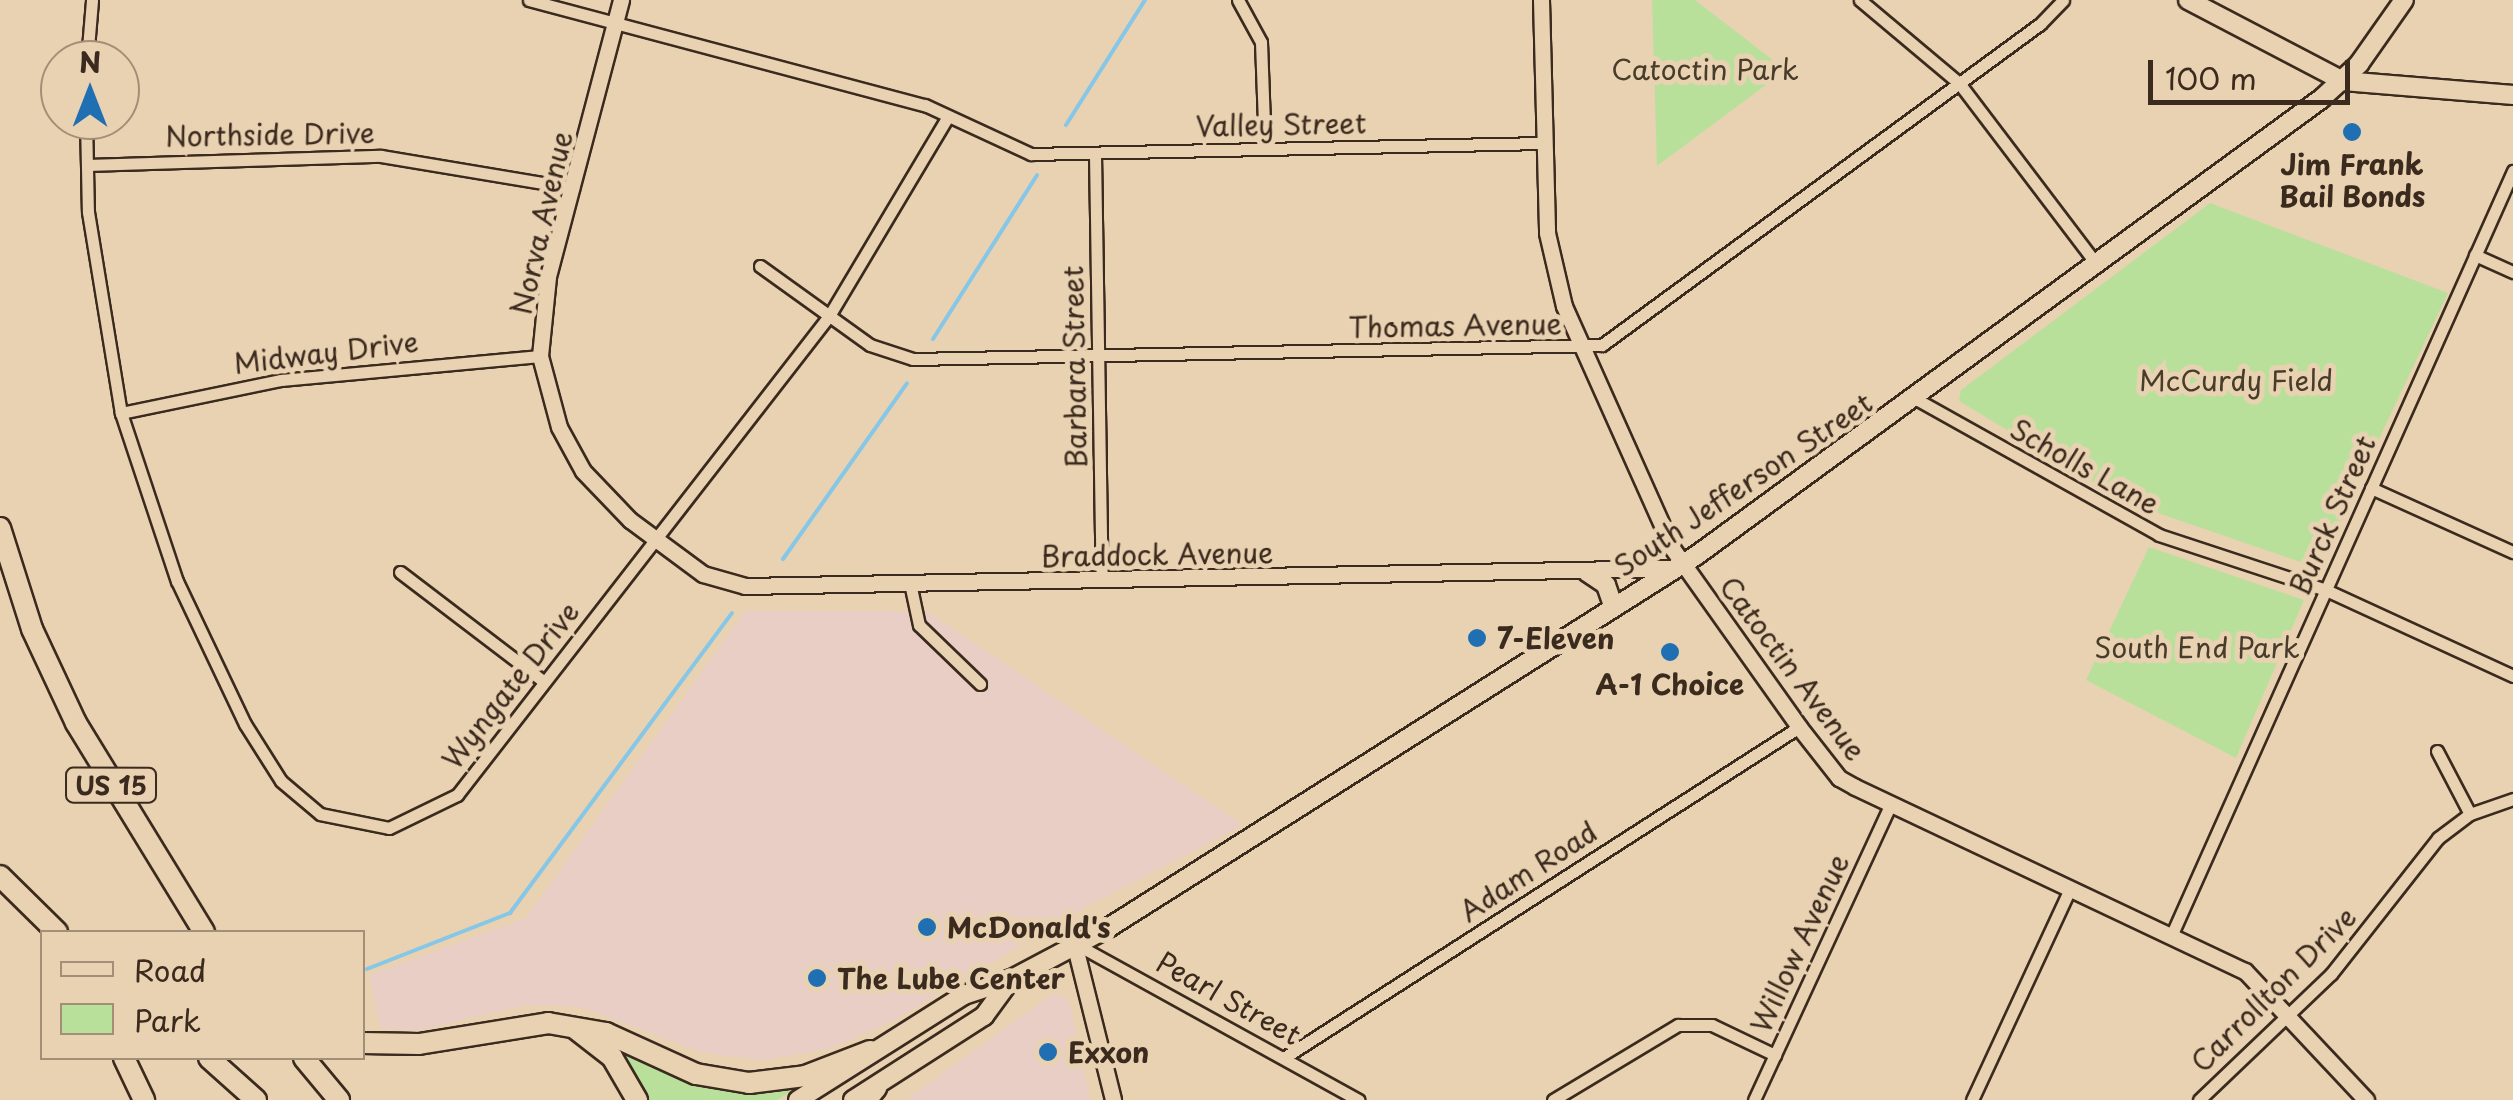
<!DOCTYPE html>
<html>
<head>
<meta charset="utf-8">
<style>
  body { margin:0 }
  #map { position:relative; width:2513px; height:1100px; overflow:hidden; background:#e9d2b2; font-family:"Playpen Sans",sans-serif }
  div>[style] { position:absolute }
  [style*='--x'] { left:calc(var(--x)*1px); top:calc(var(--y)*1px); width:calc(var(--w)*1px); rotate:calc(var(--a)*1deg) }
  .built>* { inset:0; background:#e8cec5 }
  .green>* { inset:0; background:#b9e09b }
  .stream>* { height:4px; margin:-2px; padding:0 2px; transform-origin:2px; border-radius:2px; background:#86c7e7 }
  .roads { filter:drop-shadow(2px 0 #3b2a1e) drop-shadow(-2px 0 #3b2a1e) drop-shadow(0 2px #3b2a1e) drop-shadow(0 -2px #3b2a1e) }
  .street>* { height:11px; margin:-5.5px; padding:0 5.5px; transform-origin:5.5px; border-radius:5.5px; background:#e9d2b2 }
  .secondary>* { height:15px; margin:-7.5px; padding:0 7.5px; transform-origin:7.5px; border-radius:7.5px; background:#e9d2b2 }
  .primary>* { height:18px; margin:-9px; padding:0 9px; transform-origin:9px; border-radius:9px; background:#e9d2b2 }
  .highway>* { height:20px; margin:-10px; padding:0 10px; transform-origin:10px; border-radius:10px; background:#e9d2b2 }
  .dots>* { width:28px; height:28px; translate:-50% -50%; box-sizing:border-box; border:5px solid #e9d2b2; border-radius:50% }
  span { translate:-50% -50%; white-space:nowrap; text-align:center; line-height:1.15; -webkit-text-stroke:10px #e9d2b2; paint-order:stroke }
  .shield-label span { padding:2px 8px; background:#e9d2b2; border:2px solid; border-radius:8px; -webkit-text-stroke-width:0 }
  .shield-label { font-size:25px; color:#3b2a1e; font-weight:700 }
  .park-label { font-size:28px; color:#483c2a }
  .street-label { font-size:28px; color:#3b2a1e }
  .poi-label { font-size:28px; color:#3b2a1e; font-weight:700 }
  .left { translate:0 -50%; text-align:left }
  .legend { position:absolute; left:40px; top:930px; width:325px; height:130px; box-sizing:border-box; background:#e9d2b2; border:2px solid #a38f77; margin:0; padding:12px 18px; list-style:none; font-size:30px; color:#3b2a1e }
  .legend li { display:flex; align-items:center; gap:20px; height:50px }
  .legend b { width:50px; border:2px solid #a38f77 }
  .north { position:absolute; left:40px; top:40px; width:100px; height:100px; box-sizing:border-box; background:#e9d2b2; border:2px solid #a38f77; border-radius:50%; rotate:0deg; font-size:28px; font-weight:700; line-height:40px; text-align:center; color:#3b2a1e }
  .north::after { content:''; display:block; margin:auto; width:35px; height:45px; background:#1f6fb2; clip-path:polygon(50% 0,100% 100%,50% 72%,0 100%) }
  .scale { position:absolute; left:2148px; top:60px; width:202px; height:45px; box-sizing:border-box; border:5px solid #3b2a1e; border-top:0; padding-left:12px; font-size:30px; line-height:35px; white-space:nowrap; color:#3b2a1e; -webkit-text-stroke:8px #e9d2b2; paint-order:stroke }
</style>
</head>
<body>
<div id="map">
  <div class="built">
    <div style="clip-path:polygon(745px 611px,928px 612px,1243px 825px,1089px 905px,893px 1021px,829px 1049px,764px 1060px,704px 1053px,580px 1007px,527px 1005px,420px 1030px,380px 1028px,370px 975px,526px 918px)"></div>
    <div style="clip-path:polygon(1054px 993px,1069px 999px,1090px 1100px,906px 1100px)"></div>
  </div>
  <div class="green">
    <div style="clip-path:polygon(1652px 0,1695px 0,1786px 70px,1657px 166px)"></div>
    <div style="clip-path:polygon(2210px 203px,2448px 293px,2318px 568px,2126px 502px,1959px 401px,1961px 390px)"></div>
    <div style="clip-path:polygon(2149px 547px,2304px 600px,2236px 758px,2086px 680px)"></div>
    <div style="clip-path:polygon(608px 1039px,649px 1061px,798px 1087px,777px 1100px,647px 1100px)"></div>
  </div>
  <div class="stream">
    <div style="--x:1066;--y:125;--w:148;--a:-57.7"></div>
    <div style="--x:933;--y:339;--w:194;--a:-57.6"></div>
    <div style="--x:783;--y:559;--w:215;--a:-54.8"></div>
    <div style="--x:367;--y:969;--w:154;--a:-21.4"></div>
    <div style="--x:510;--y:913;--w:373;--a:-53.5"></div>
  </div>
  <div class="roads">
    <div class="street">
      <div style="--x:529;--y:0;--w:410;--a:14.9"></div>
      <div style="--x:925;--y:105;--w:117;--a:24.8"></div>
      <div style="--x:1031;--y:154;--w:514;--a:-1.23"></div>
      <div style="--x:1238;--y:0;--w:48;--a:61.3"></div>
      <div style="--x:1261;--y:42;--w:107;--a:87.9"></div>
      <div style="--x:1860;--y:0;--w:129;--a:40"></div>
      <div style="--x:1959;--y:83;--w:228;--a:52.8"></div>
      <div style="--x:87;--y:60;--w:60;--a:-85.2"></div>
      <div style="--x:86;--y:120;--w:92;--a:88.8"></div>
      <div style="--x:88;--y:212;--w:204;--a:80.7"></div>
      <div style="--x:121;--y:413;--w:177;--a:71.6"></div>
      <div style="--x:177;--y:581;--w:158;--a:64.6"></div>
      <div style="--x:245;--y:724;--w:67;--a:57.7"></div>
      <div style="--x:281;--y:781;--w:51;--a:40.2"></div>
      <div style="--x:320;--y:814;--w:70;--a:11.5"></div>
      <div style="--x:389;--y:828;--w:76;--a:-25.9"></div>
      <div style="--x:457;--y:795;--w:606;--a:-52.17"></div>
      <div style="--x:829;--y:316;--w:230;--a:-59.2"></div>
      <div style="--x:1095;--y:154;--w:426;--a:89.1"></div>
      <div style="--x:87;--y:165;--w:294;--a:-1.8"></div>
      <div style="--x:381;--y:156;--w:195;--a:9.5"></div>
      <div style="--x:2475;--y:255;--w:42;--a:24.1"></div>
      <div style="--x:760;--y:266;--w:135;--a:35.7"></div>
      <div style="--x:870;--y:345;--w:45;--a:18"></div>
      <div style="--x:913;--y:359;--w:689;--a:-1.16"></div>
      <div style="--x:1602;--y:345;--w:543;--a:-36.24"></div>
      <div style="--x:2040;--y:24;--w:33;--a:-46"></div>
      <div style="--x:1916;--y:399;--w:278;--a:29.2"></div>
      <div style="--x:2159;--y:535;--w:176;--a:18.2"></div>
      <div style="--x:2326;--y:590;--w:206;--a:24.7"></div>
      <div style="--x:121;--y:413;--w:163;--a:-11.7"></div>
      <div style="--x:281;--y:380;--w:260;--a:-5.3"></div>
      <div style="--x:2371;--y:488;--w:156;--a:24.3"></div>
      <div style="--x:400;--y:572;--w:180;--a:37.3"></div>
      <div style="--x:910;--y:583;--w:43;--a:77.9"></div>
      <div style="--x:919;--y:625;--w:85;--a:44"></div>
      <div style="--x:2437;--y:751;--w:71;--a:62.4"></div>
      <div style="--x:2172;--y:934;--w:836;--a:-65.92"></div>
      <div style="--x:1074;--y:943;--w:325;--a:28.9"></div>
      <div style="--x:1285;--y:1057;--w:611;--a:-32.7"></div>
      <div style="--x:1553;--y:1100;--w:146;--a:-31"></div>
      <div style="--x:1678;--y:1025;--w:34;--a:0"></div>
      <div style="--x:1712;--y:1025;--w:70;--a:25.5"></div>
      <div style="--x:1754;--y:1100;--w:324;--a:-65.2"></div>
      <div style="--x:1972;--y:1100;--w:233;--a:-65.1"></div>
      <div style="--x:2199;--y:1100;--w:182;--a:-43.7"></div>
      <div style="--x:2331;--y:974;--w:173;--a:-51.8"></div>
      <div style="--x:2438;--y:838;--w:40;--a:-37"></div>
      <div style="--x:2470;--y:814;--w:46;--a:-19.2"></div>
    </div>
    <div class="secondary">
      <div style="--x:621;--y:0;--w:286;--a:104.8"></div>
      <div style="--x:548;--y:277;--w:79;--a:95.8"></div>
      <div style="--x:540;--y:356;--w:73;--a:75"></div>
      <div style="--x:559;--y:427;--w:50;--a:61.4"></div>
      <div style="--x:583;--y:471;--w:68;--a:46.2"></div>
      <div style="--x:630;--y:520;--w:91;--a:36.5"></div>
      <div style="--x:703;--y:574;--w:44;--a:15.9"></div>
      <div style="--x:745;--y:586;--w:926;--a:-1.11"></div>
      <div style="--x:1541;--y:0;--w:233;--a:88.5"></div>
      <div style="--x:1547;--y:233;--w:75;--a:76.9"></div>
      <div style="--x:1564;--y:306;--w:265;--a:65.9"></div>
      <div style="--x:1672;--y:548;--w:219;--a:54.6"></div>
      <div style="--x:1799;--y:727;--w:65;--a:51.9"></div>
      <div style="--x:1839;--y:778;--w:18;--a:29"></div>
      <div style="--x:1855;--y:787;--w:431;--a:25.3"></div>
      <div style="--x:2245;--y:971;--w:177;--a:46.8"></div>
      <div style="--x:1074;--y:943;--w:162;--a:76"></div>
    </div>
    <div class="primary">
      <div style="--x:2188;--y:0;--w:175;--a:27.6"></div>
      <div style="--x:2343;--y:81;--w:171;--a:4.7"></div>
      <div style="--x:1587;--y:572;--w:23;--a:34"></div>
      <div style="--x:1606;--y:585;--w:21;--a:71"></div>
      <div style="--x:798;--y:1100;--w:196;--a:-32.3"></div>
      <div style="--x:964;--y:995;--w:51;--a:-18.4"></div>
      <div style="--x:1012;--y:979;--w:109;--a:-28"></div>
      <div style="--x:1108;--y:928;--w:697;--a:-32.35"></div>
      <div style="--x:1697;--y:555;--w:773;--a:-36.16"></div>
      <div style="--x:2321;--y:99;--w:52;--a:-42.6"></div>
      <div style="--x:2359;--y:64;--w:78;--a:-54.9"></div>
      <div style="--x:853;--y:1100;--w:156;--a:-32.7"></div>
      <div style="--x:984;--y:1016;--w:46;--a:-53.9"></div>
    </div>
    <div class="highway">
      <div style="--x:0;--y:528;--w:106;--a:72.4"></div>
      <div style="--x:32;--y:629;--w:104;--a:64.9"></div>
      <div style="--x:76;--y:723;--w:245;--a:58.5"></div>
      <div style="--x:0;--y:876;--w:80;--a:44.5"></div>
      <div style="--x:576;--y:1029;--w:46;--a:37.9"></div>
      <div style="--x:612;--y:1057;--w:50;--a:59.8"></div>
      <div style="--x:362;--y:1043;--w:57;--a:1"></div>
      <div style="--x:419;--y:1044;--w:131;--a:-9.2"></div>
      <div style="--x:548;--y:1023;--w:59;--a:9.8"></div>
      <div style="--x:606;--y:1033;--w:99;--a:24.5"></div>
      <div style="--x:696;--y:1074;--w:54;--a:9.6"></div>
      <div style="--x:749;--y:1083;--w:56;--a:-7.1"></div>
      <div style="--x:805;--y:1076;--w:70;--a:-21"></div>
      <div style="--x:124;--y:1058;--w:47;--a:64.5"></div>
      <div style="--x:209;--y:1058;--w:63;--a:41.8"></div>
      <div style="--x:304;--y:1058;--w:55;--a:50.2"></div>
      <div style="--x:866;--y:1100;--w:16;--a:-50"></div>
    </div>
  </div>
  <div class="dots">
    <div style="left:2352px;top:132px;background:#1f6fb2"></div>
    <div style="left:1477px;top:638px;background:#1f6fb2"></div>
    <div style="left:1670px;top:652px;background:#1f6fb2"></div>
    <div style="left:927px;top:927px;background:#1f6fb2"></div>
    <div style="left:817px;top:978px;background:#1f6fb2"></div>
    <div style="left:1048px;top:1052px;background:#1f6fb2"></div>
  </div>
  <div class="shield-label">
    <span style="left:111px;top:785px">US 15</span>
  </div>
  <div class="park-label">
    <span style="left:1705px;top:69px">Catoctin Park</span>
    <span style="left:2236px;top:380px">McCurdy Field</span>
    <span style="left:2197px;top:647px">South End Park</span>
  </div>
  <div class="street-label">
    <span style="left:1281px;top:124px;rotate:-1deg">Valley Street</span>
    <span style="left:270px;top:134px;rotate:-1deg">Northside Drive</span>
    <span style="left:541px;top:223px;rotate:-77deg">Norva Avenue</span>
    <span style="left:1455px;top:325px;rotate:-1deg">Thomas Avenue</span>
    <span style="left:326px;top:352px;rotate:-7deg">Midway Drive</span>
    <span style="left:1074px;top:367px;rotate:-91deg">Barbara Street</span>
    <span style="left:2085px;top:466px;rotate:29deg">Scholls Lane</span>
    <span style="left:1743px;top:484px;rotate:-34deg">South Jefferson Street</span>
    <span style="left:2332px;top:515px;rotate:-66deg">Burck Street</span>
    <span style="left:1157px;top:554px;rotate:-1deg">Braddock Avenue</span>
    <span style="left:1793px;top:668px;rotate:53deg">Catoctin Avenue</span>
    <span style="left:510px;top:685px;rotate:-52deg">Wyngate Drive</span>
    <span style="left:1528px;top:871px;rotate:-33deg">Adam Road</span>
    <span style="left:1799px;top:943px;rotate:-65deg">Willow Avenue</span>
    <span style="left:2273px;top:989px;rotate:-45deg">Carrollton Drive</span>
    <span style="left:1229px;top:998px;rotate:29deg">Pearl Street</span>
  </div>
  <div class="poi-label">
    <span style="left:2352px;top:180px">Jim Frank<br>Bail Bonds</span>
    <span class="left" style="left:1497px;top:638px">7-Eleven</span>
    <span style="left:1670px;top:684px">A-1 Choice</span>
    <span class="left" style="left:947px;top:927px">McDonald's</span>
    <span class="left" style="left:837px;top:978px">The Lube Center</span>
    <span class="left" style="left:1068px;top:1052px">Exxon</span>
  </div>
  <ul class="legend">
  <li><b style="height:12px;background:#e9d2b2"></b>Road</li>
  <li><b style="height:28px;background:#b9e09b"></b>Park</li>
  </ul>
  <div class="north">N</div>
  <div class="scale">100 m</div>
</div>
</body>
</html>
